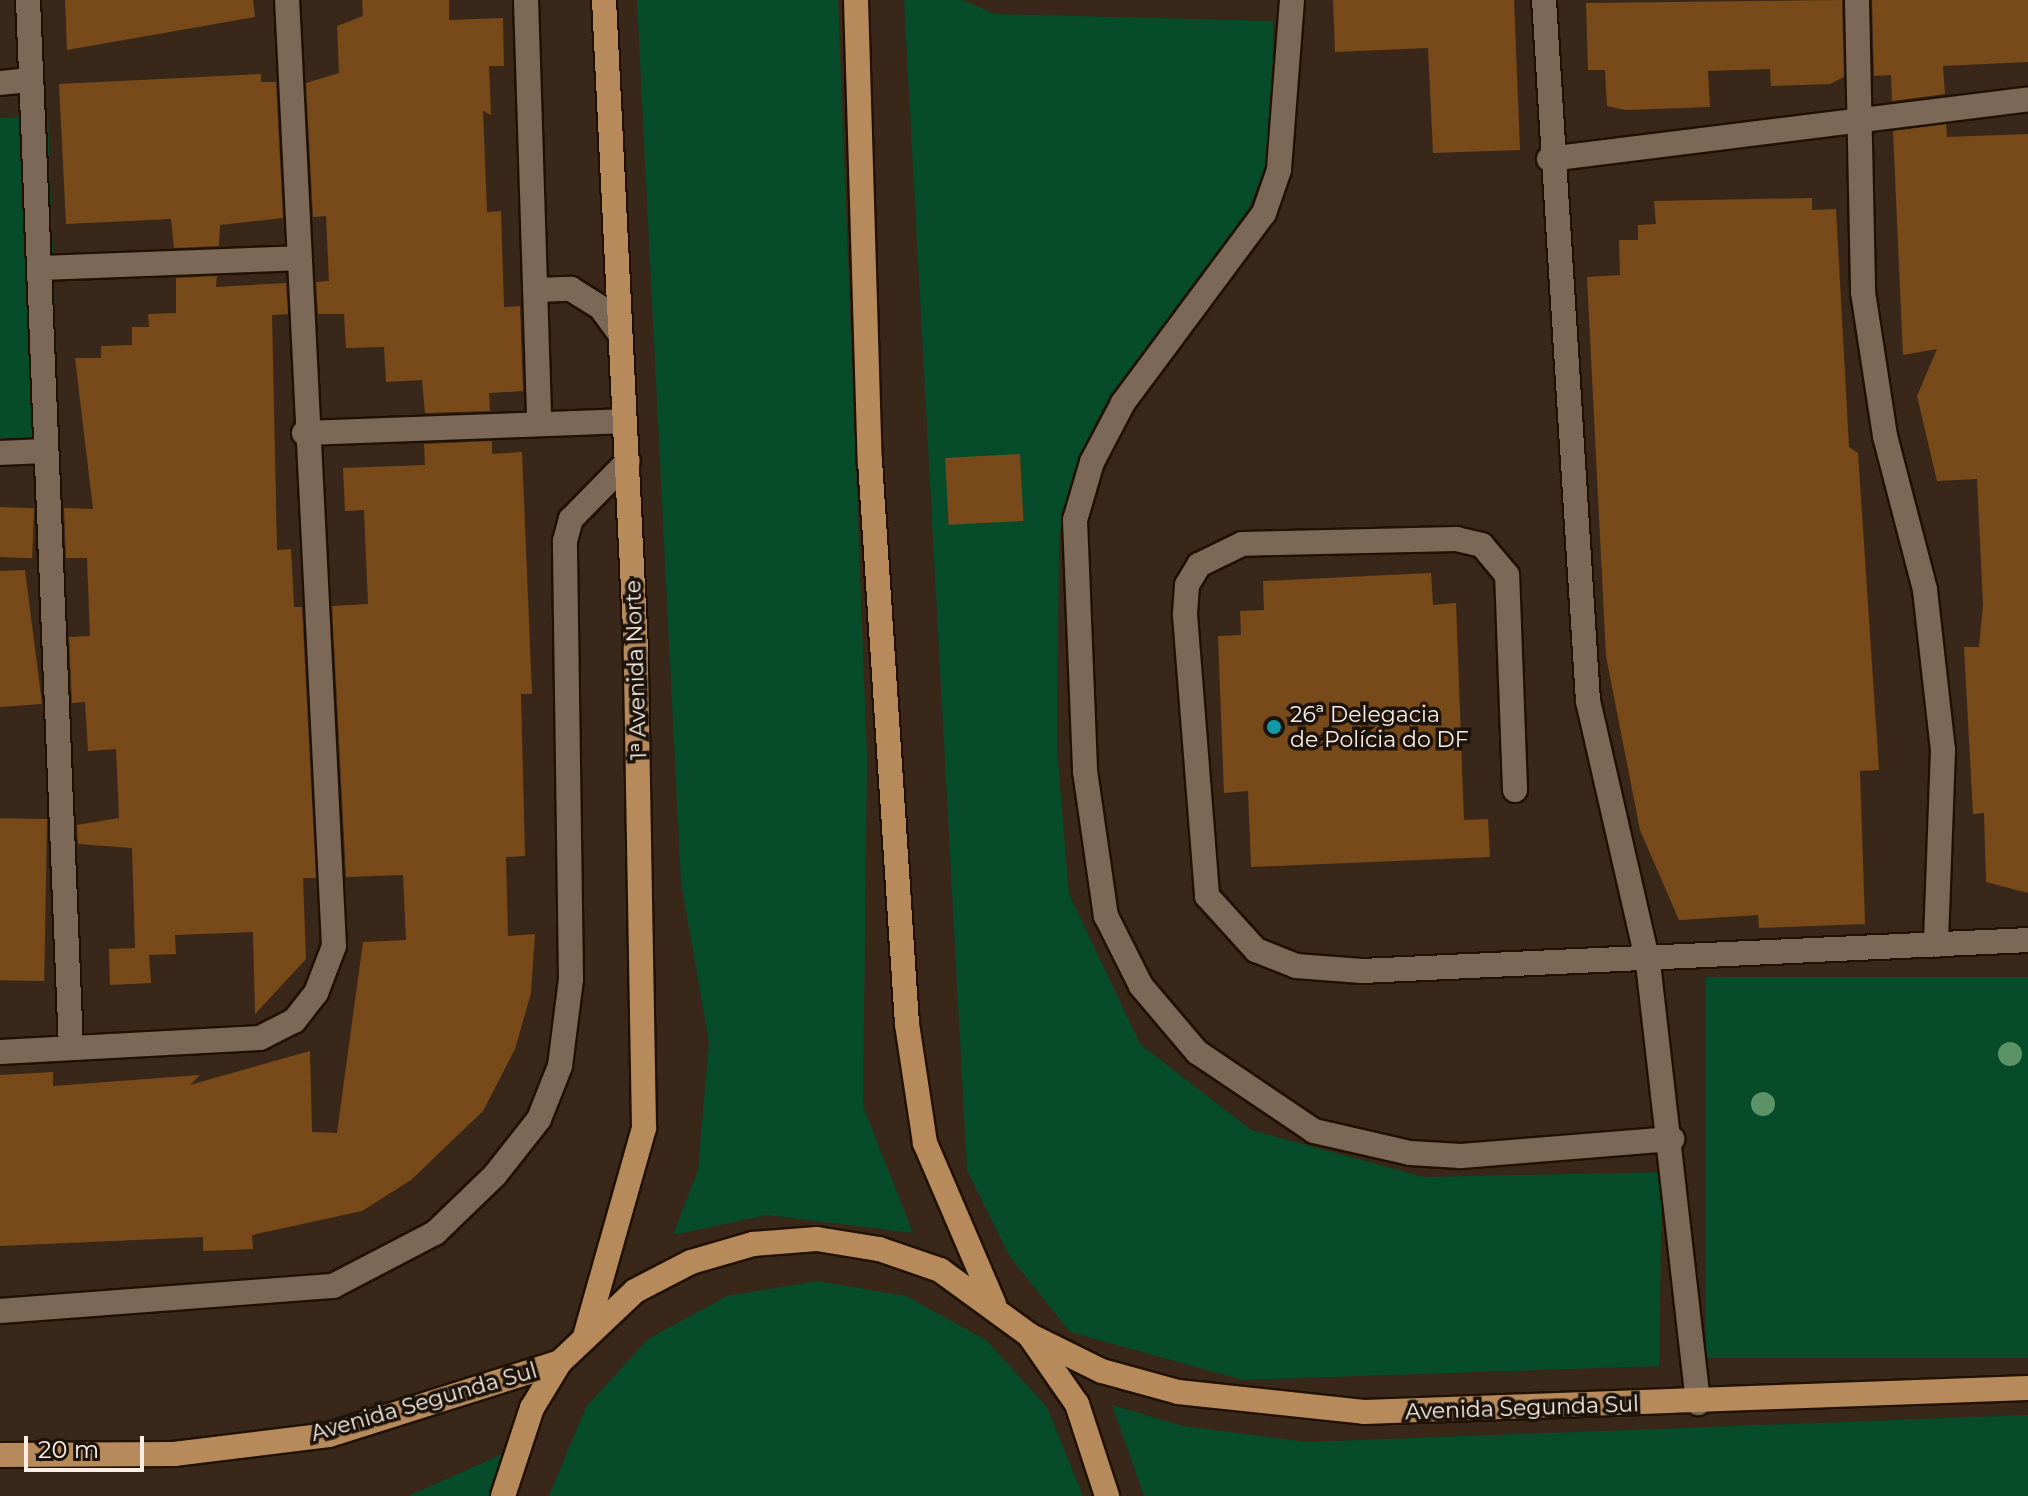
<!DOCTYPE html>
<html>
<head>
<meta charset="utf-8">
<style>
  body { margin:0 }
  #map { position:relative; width:2028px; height:1496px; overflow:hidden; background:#392819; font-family:Montserrat,sans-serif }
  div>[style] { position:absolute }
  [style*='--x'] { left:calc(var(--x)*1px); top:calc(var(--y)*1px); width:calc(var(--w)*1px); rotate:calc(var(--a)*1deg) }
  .green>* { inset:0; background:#064b2a; transform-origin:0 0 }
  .building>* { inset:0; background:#794a19; transform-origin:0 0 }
  .roads { filter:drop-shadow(2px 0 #201103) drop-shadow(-2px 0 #201103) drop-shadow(0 2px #201103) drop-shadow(0 -2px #201103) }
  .minor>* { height:24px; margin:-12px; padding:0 12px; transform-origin:12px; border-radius:12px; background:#7c6857 }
  .major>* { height:24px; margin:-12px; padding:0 12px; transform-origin:12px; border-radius:12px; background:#b68a5b }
  .trees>* { width:24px; height:24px; margin:-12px; border-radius:50%; background:#5b9266 }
  .dots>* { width:22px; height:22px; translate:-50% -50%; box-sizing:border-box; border:4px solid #1b130c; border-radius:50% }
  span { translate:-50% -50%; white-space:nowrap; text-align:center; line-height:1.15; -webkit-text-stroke:7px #1b130c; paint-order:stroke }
  .street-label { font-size:22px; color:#fbefe5 }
  .poi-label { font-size:22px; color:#fbefe5 }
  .left { translate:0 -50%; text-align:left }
  .scale { position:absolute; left:24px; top:1436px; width:120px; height:36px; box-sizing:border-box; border:4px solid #fbefe5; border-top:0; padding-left:10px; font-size:24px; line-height:28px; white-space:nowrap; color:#fbefe5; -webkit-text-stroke:6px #1b130c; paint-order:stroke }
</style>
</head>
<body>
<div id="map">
  <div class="green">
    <div style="clip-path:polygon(637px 0,838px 0,867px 757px,863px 1106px,913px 1233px,767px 1215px,673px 1235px,698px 1170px,709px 1042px,681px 882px)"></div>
    <div style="clip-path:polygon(904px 0,962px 0,995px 14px,1273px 21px,1272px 150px,1239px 234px,1098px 428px,1059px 535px,1057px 749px,1069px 894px,1140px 1044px,1251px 1130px,1424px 1177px,1662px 1172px,1659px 1366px,1243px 1380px,1070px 1332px,1010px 1257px,967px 1170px)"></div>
    <div style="clip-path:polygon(48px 116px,60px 453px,0 454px,0 118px)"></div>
    <div style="left:2028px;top:977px;width:381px;height:322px;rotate:90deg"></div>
    <div style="clip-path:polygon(817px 1281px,906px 1296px,986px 1340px,1047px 1407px,1083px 1496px,549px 1496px,586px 1407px,648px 1339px,727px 1296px)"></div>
    <div style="clip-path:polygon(1112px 1405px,1183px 1426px,1308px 1442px,2028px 1415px,2028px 1496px,1144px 1496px)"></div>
    <div style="clip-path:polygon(505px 1453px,492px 1496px,408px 1496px)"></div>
  </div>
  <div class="building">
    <div style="clip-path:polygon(65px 0,253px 0,255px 17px,67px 50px)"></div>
    <div style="clip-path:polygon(362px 0,449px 0,449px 20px,503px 18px,504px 66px,489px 66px,491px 115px,483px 111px,487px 212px,501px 211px,504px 307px,520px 306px,523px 391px,489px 393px,490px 411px,425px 413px,422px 380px,386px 382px,384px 347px,346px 348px,344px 314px,318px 314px,316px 282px,329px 281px,326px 216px,313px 217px,306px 83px,339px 73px,337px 26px,363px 16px)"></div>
    <div style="clip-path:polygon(1333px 0,1514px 0,1520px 150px,1433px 153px,1428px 48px,1335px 52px)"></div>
    <div style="clip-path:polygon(1842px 0,1844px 77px,1830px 84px,1771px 86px,1770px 69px,1708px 71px,1710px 107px,1625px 110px,1607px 106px,1605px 70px,1588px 70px,1586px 3px)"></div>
    <div style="clip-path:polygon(1872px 0,2028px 0,2028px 62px,1943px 66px,1945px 94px,1892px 101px,1891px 75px,1874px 76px)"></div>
    <div style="clip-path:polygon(261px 74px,261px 82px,276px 82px,283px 218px,220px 225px,219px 246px,174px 248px,171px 219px,66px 224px,59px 84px)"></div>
    <div style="clip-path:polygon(1946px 124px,1947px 137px,2028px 134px,2028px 893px,1986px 882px,1984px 813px,1973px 814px,1964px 647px,1979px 647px,1983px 605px,1977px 479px,1937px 481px,1917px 396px,1937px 349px,1903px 355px,1893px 131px)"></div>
    <div style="clip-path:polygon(1812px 198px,1812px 210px,1836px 209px,1849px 447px,1858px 453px,1879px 770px,1860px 771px,1865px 924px,1759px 928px,1758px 915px,1679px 920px,1640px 830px,1606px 656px,1587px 277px,1620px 275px,1619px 240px,1638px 240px,1638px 225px,1656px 224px,1654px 201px)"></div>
    <div style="clip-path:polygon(217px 276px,216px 287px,286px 283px,288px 314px,272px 315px,277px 550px,291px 549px,294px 607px,302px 607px,316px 878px,303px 878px,306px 959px,255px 1014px,253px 932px,175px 935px,176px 954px,149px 955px,151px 983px,110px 985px,109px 949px,135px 948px,132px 848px,78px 844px,77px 825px,119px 818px,116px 749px,88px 751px,85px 702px,72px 703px,69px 637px,90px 636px,87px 558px,66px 558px,64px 508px,93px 509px,75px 358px,101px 358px,101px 346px,132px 345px,132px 327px,149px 327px,148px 314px,176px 313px,176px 278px)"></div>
    <div style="clip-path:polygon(492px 441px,492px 454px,522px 452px,532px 694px,521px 694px,525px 856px,506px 857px,508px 936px,535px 934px,531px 993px,515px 1049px,483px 1111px,411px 1180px,362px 1211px,252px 1235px,253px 1249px,203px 1251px,203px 1237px,0 1246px,0 1075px,53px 1072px,53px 1086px,200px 1075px,190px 1085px,310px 1051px,312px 1132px,337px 1133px,363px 942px,406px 940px,403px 875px,346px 877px,332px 606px,368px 604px,364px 510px,345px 511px,343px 468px,425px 465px,424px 444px)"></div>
    <div style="left:1020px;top:454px;width:67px;height:75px;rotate:87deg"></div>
    <div style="left:0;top:507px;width:34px;height:50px;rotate:2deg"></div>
    <div style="clip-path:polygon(25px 570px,42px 704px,0 707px,0 571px)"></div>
    <div style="clip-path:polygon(1431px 573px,1433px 605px,1456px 603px,1464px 820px,1488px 819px,1490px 857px,1251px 867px,1248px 791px,1224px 793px,1218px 636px,1241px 635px,1240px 611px,1264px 610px,1263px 581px)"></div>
    <div style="left:47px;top:819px;width:162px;height:47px;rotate:91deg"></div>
  </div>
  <div class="roads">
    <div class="minor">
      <div style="--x:28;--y:0;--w:1048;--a:87.65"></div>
      <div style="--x:526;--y:0;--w:423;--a:88.2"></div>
      <div style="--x:1292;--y:0;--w:170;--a:94.4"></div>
      <div style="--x:1279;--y:170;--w:46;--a:109.2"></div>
      <div style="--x:1264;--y:213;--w:237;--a:126.6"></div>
      <div style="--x:1123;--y:403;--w:67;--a:117.7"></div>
      <div style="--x:1092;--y:462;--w:60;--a:106.3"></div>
      <div style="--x:1075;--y:520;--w:251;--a:87.7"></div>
      <div style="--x:1085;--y:771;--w:147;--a:81.8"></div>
      <div style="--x:1106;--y:916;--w:78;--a:63.4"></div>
      <div style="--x:1141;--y:986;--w:87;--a:49.7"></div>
      <div style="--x:1197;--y:1052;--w:141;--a:34"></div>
      <div style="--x:1314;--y:1131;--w:98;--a:12.9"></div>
      <div style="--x:1410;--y:1153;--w:51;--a:3.4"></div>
      <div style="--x:1461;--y:1156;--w:212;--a:-4.6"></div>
      <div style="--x:1544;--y:0;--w:702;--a:86.41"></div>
      <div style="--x:1588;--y:701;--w:269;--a:77.1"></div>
      <div style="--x:1648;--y:963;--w:443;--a:83.5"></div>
      <div style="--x:1857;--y:0;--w:292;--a:88.8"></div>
      <div style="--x:1863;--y:292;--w:146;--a:81.3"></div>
      <div style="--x:1885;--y:436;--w:159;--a:75.4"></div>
      <div style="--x:1925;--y:590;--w:161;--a:83.6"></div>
      <div style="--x:1943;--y:750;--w:195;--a:92.1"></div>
      <div style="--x:0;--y:83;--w:31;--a:-6"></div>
      <div style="--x:1549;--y:159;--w:483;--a:-7.1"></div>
      <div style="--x:40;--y:268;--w:258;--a:-2.2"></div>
      <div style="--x:535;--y:290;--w:36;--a:-2"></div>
      <div style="--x:571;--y:289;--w:36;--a:32"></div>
      <div style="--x:601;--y:308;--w:32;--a:54"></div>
      <div style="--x:304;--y:433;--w:320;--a:-2.1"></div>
      <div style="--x:0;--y:453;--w:45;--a:-2.5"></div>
      <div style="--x:1515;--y:790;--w:215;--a:-92.1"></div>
      <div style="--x:1507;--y:575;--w:39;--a:-130"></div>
      <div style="--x:1482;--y:545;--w:26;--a:-167"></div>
      <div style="--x:1457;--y:539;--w:215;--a:178.7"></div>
      <div style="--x:1242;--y:544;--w:48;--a:154"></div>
      <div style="--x:1199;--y:565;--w:23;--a:121"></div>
      <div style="--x:1187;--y:585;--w:30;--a:94"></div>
      <div style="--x:1185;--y:615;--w:282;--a:85.5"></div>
      <div style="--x:1207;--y:896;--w:73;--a:47.8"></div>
      <div style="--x:1256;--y:950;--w:43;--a:21.8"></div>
      <div style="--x:1296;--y:966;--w:66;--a:4.3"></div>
      <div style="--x:1362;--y:971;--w:667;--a:-2.66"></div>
      <div style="--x:0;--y:1052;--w:260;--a:-3.1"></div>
      <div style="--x:260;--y:1038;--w:38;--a:-27"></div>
      <div style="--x:294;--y:1021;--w:36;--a:-52"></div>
      <div style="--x:316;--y:993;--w:50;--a:-69"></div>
      <div style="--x:334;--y:946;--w:947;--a:-92.84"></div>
      <div style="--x:0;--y:1311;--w:334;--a:-4.3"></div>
      <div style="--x:333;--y:1286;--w:115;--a:-27.5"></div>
      <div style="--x:435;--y:1233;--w:83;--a:-44"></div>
      <div style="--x:495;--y:1175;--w:71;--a:-51.8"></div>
      <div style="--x:539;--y:1119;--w:57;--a:-68.4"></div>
      <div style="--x:560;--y:1066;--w:88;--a:-82.8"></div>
      <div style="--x:571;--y:979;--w:438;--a:-90.8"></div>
      <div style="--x:565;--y:541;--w:23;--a:-75"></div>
      <div style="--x:571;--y:519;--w:81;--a:-45.5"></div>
    </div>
    <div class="major">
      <div style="--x:856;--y:0;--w:461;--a:88.3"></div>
      <div style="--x:870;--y:461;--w:564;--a:86.24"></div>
      <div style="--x:907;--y:1024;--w:120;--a:81.4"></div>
      <div style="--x:925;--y:1143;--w:175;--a:66.8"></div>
      <div style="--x:586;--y:1333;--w:213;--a:-74.2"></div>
      <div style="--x:644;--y:1128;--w:479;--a:-91"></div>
      <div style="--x:636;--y:649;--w:650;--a:-92.82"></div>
      <div style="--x:1029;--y:1335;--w:81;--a:26.3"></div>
      <div style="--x:1102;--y:1371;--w:79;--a:15.4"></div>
      <div style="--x:1178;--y:1392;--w:187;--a:6.1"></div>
      <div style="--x:1364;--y:1412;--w:664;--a:-2.07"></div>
      <div style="--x:0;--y:1455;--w:174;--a:-0.3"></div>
      <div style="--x:174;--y:1454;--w:156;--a:-7"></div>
      <div style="--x:329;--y:1435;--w:242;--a:-17.5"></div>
      <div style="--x:503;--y:1496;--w:93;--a:-71.8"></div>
      <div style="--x:532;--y:1408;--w:54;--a:-58.7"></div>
      <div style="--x:560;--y:1362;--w:103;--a:-43.4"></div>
      <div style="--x:635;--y:1291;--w:63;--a:-27.4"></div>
      <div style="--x:691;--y:1262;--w:65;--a:-16.2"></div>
      <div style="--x:753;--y:1244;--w:64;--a:-4.5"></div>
      <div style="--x:817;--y:1239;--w:63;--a:9.2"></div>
      <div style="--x:879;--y:1249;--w:65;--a:19"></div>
      <div style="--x:940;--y:1270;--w:110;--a:36.1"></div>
      <div style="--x:1029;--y:1335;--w:84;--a:55.2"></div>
      <div style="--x:1077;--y:1404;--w:97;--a:71.9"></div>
    </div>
  </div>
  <div class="trees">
    <div style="left:2010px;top:1054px"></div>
    <div style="left:1763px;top:1104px"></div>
  </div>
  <div class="dots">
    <div style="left:1274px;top:727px;background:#0f9aa8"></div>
  </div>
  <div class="street-label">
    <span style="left:636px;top:670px;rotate:-92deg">1ᵃ Avenida Norte</span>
    <span style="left:424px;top:1402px;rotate:-16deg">Avenida Segunda Sul</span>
    <span style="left:1522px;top:1408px;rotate:-2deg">Avenida Segunda Sul</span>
  </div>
  <div class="poi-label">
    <span class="left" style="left:1290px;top:727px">26ª Delegacia<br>de Polícia do DF</span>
  </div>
  <div class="scale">20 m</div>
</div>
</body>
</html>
